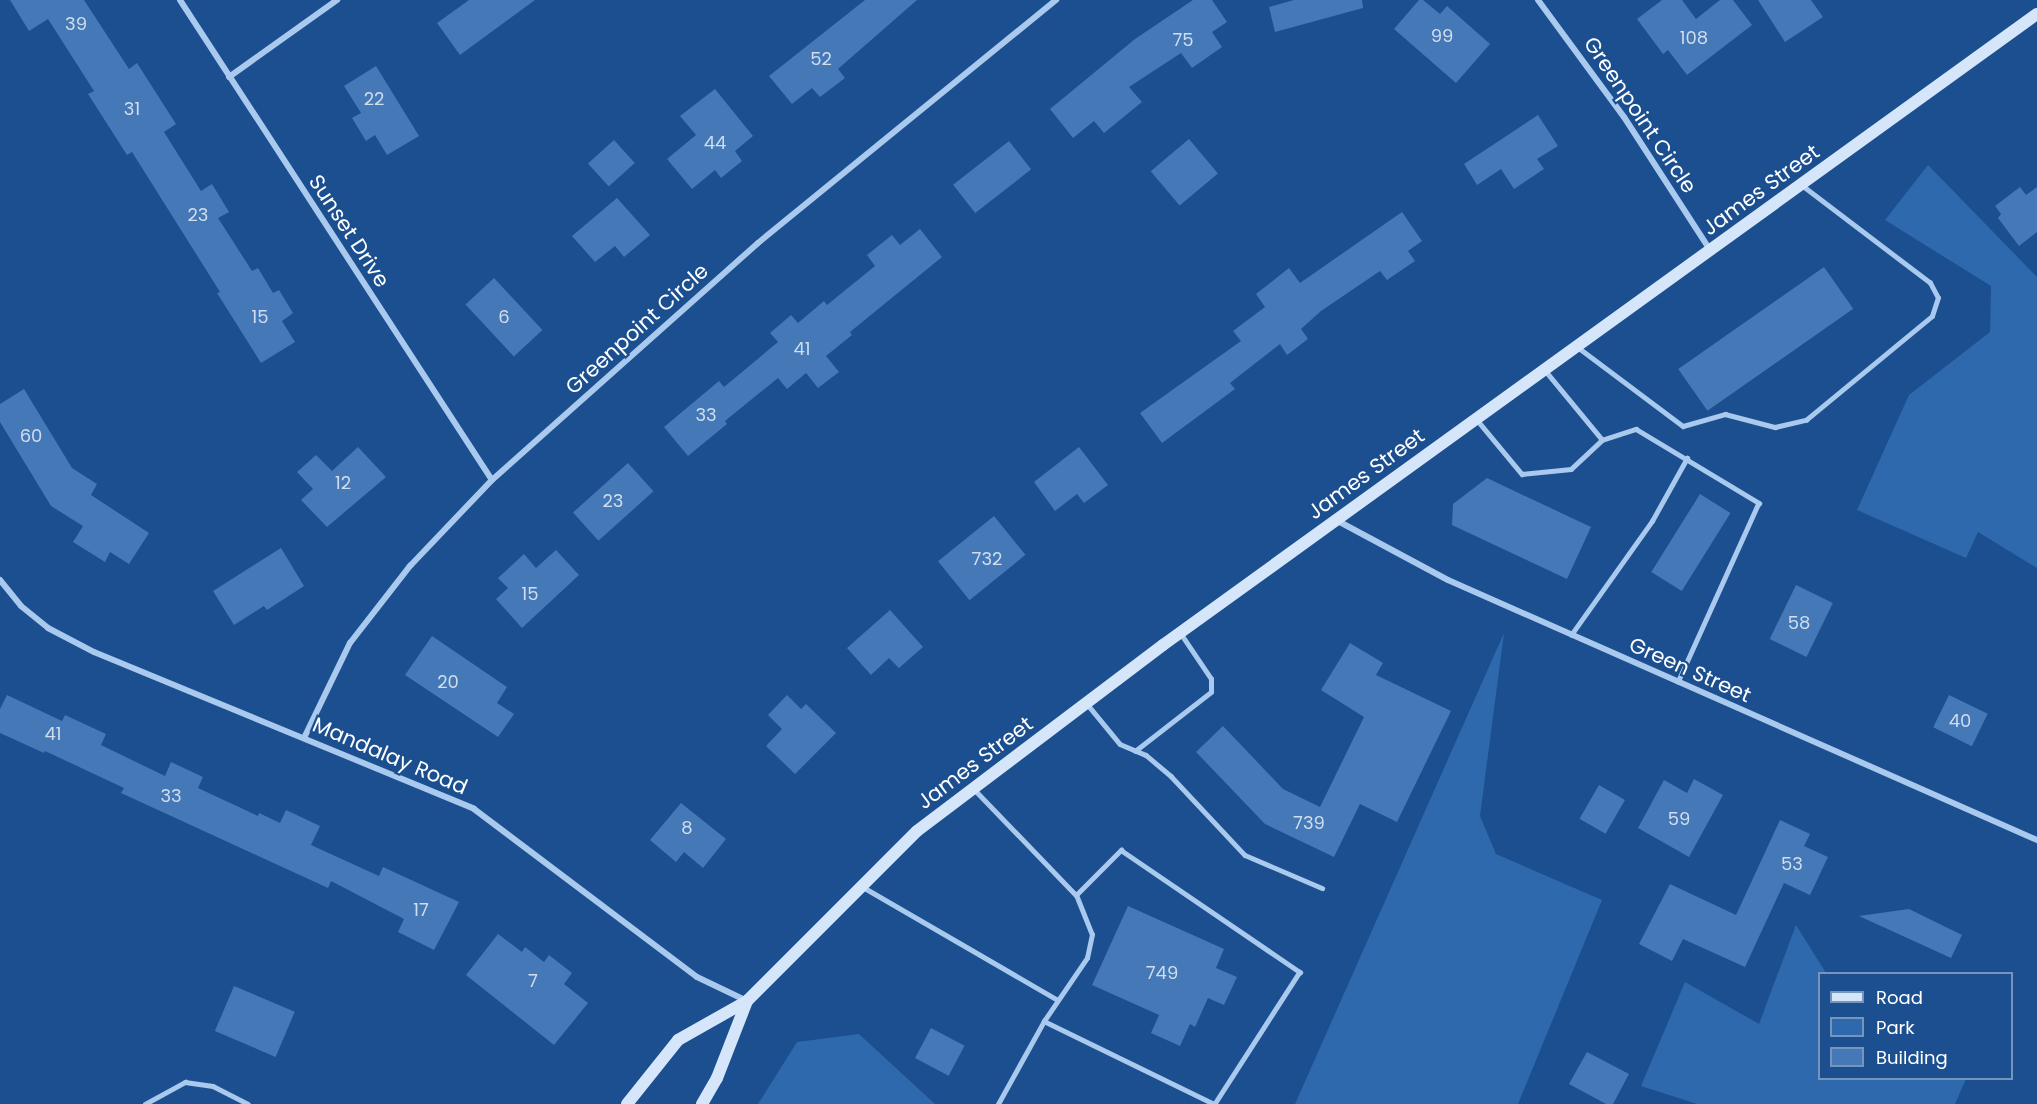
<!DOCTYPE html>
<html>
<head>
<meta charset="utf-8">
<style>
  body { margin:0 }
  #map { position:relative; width:2037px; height:1104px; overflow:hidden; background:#1b4f8f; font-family:Poppins,sans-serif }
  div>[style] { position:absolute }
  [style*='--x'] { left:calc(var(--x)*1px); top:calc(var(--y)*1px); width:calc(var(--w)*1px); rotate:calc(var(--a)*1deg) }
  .green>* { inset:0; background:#2e69ad }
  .building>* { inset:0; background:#4478b7; transform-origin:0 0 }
  .lane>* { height:4.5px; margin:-2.25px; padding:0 2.25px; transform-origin:2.25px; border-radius:2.25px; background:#a9c9ee }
  .street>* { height:6px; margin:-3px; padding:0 3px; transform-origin:3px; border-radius:3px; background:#a9c9ee }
  .secondary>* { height:12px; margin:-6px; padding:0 6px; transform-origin:6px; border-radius:6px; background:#d6e6fa }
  span { translate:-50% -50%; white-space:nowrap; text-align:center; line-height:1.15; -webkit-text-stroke:4.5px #1b4f8f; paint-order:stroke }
  .number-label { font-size:18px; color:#d0dded }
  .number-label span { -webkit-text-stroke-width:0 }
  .street-label { font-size:21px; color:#fff }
  .legend { position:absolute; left:1818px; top:972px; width:195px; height:108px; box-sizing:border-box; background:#1b4f8f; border:2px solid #7695bc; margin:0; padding:8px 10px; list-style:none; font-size:18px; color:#fff }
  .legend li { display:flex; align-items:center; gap:12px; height:30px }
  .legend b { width:30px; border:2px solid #7695bc }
</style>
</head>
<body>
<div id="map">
  <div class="green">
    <div style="clip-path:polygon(1928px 165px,2037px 277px,2037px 568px,1978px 532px,1966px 558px,1857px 510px,1909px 395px,1990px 332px,1991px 286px,1885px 220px)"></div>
    <div style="clip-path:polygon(1504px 633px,1480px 816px,1496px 854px,1602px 900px,1518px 1104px,1295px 1104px)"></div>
    <div style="clip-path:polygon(1796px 925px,1826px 973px,1820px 974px,1820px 1078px,1966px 1079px,1955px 1104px,1697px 1104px,1641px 1086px,1685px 982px,1759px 1024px)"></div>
    <div style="clip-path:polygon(859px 1034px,935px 1104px,758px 1104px,797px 1042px)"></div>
  </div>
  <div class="building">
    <div style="clip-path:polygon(10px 0,84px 0,129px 69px,137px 63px,176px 124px,164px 132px,201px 191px,212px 184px,229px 212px,218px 218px,252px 271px,258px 268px,273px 293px,279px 290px,293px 313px,282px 321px,295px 342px,261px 363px,217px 293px,220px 292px,132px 152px,127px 155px,88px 94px,94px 91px,48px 19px,29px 31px)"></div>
    <div style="clip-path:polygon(469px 0,535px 0,460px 55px,437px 23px)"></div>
    <div style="clip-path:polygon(865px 0,917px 0,838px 69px,845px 78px,820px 97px,812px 88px,792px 104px,769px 76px)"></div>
    <div style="clip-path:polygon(1193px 0,1212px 0,1227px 22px,1212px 32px,1222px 47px,1192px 68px,1181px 53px,1129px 87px,1142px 102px,1104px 133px,1094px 121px,1073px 138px,1050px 109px,1135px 39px)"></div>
    <div style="clip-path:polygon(1294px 0,1362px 0,1363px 8px,1275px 32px,1269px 7px)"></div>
    <div style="clip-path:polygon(1419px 0,1423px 0,1440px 14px,1447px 6px,1490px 44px,1456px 83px,1394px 29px)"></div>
    <div style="clip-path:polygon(1662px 0,1682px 0,1696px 19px,1720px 0,1733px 0,1752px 25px,1687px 75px,1668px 50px,1663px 54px,1637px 19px)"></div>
    <div style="clip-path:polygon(1758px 0,1811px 0,1823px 17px,1785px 42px)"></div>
    <div style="clip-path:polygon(376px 66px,419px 136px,387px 155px,375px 135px,366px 141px,352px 118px,361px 113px,344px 86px)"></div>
    <div style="clip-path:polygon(715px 89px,753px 136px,735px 151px,742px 161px,721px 178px,715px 170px,692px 189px,667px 159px,696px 135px,680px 116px)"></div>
    <div style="clip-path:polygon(1538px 115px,1558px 146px,1537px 159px,1544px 169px,1514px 189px,1501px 169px,1477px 185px,1464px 164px)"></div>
    <div style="left:1189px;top:139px;width:45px;height:50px;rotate:50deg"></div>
    <div style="left:614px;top:140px;width:31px;height:35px;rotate:48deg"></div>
    <div style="left:1009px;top:141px;width:36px;height:71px;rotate:52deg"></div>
    <div style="clip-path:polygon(2020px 187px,2026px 195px,2037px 187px,2037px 232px,2019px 246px,1998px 218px,2001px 214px,1995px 206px)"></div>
    <div style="clip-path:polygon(617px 198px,650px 235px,624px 257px,615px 246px,595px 262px,572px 236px)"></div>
    <div style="clip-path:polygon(1402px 212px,1422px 241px,1408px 251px,1415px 261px,1387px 280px,1380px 271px,1321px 311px,1301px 329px,1308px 339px,1287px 355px,1280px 344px,1230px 383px,1235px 389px,1162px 443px,1140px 413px,1241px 341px,1233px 331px,1265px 307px,1256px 294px,1289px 268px,1300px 283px)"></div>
    <div style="clip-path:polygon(920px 229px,942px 257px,850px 332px,852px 335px,826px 356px,839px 372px,818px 388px,806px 373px,787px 389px,778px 378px,725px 421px,727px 424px,688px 456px,664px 427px,719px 381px,724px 387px,778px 342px,770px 333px,791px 315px,798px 323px,824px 301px,827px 305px,875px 266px,867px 255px,892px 235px,900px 245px)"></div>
    <div style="left:1824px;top:267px;width:51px;height:178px;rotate:55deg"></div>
    <div style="left:494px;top:278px;width:71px;height:39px;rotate:47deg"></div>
    <div style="clip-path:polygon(24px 389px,72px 468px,97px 484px,91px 495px,149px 533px,129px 564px,110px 552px,105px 562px,73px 542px,83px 526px,51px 506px,0 422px,0 404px)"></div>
    <div style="clip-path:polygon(358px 447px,386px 477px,327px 527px,301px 500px,313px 489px,297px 472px,316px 455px,332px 471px)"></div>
    <div style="clip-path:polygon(1079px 447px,1108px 485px,1084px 503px,1077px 494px,1055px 511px,1034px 482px)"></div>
    <div style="left:628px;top:463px;width:38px;height:74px;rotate:48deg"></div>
    <div style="clip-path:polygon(1487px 478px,1591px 527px,1567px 579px,1452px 525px,1453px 504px)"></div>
    <div style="left:1700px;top:494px;width:36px;height:92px;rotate:32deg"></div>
    <div style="left:994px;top:516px;width:50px;height:72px;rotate:51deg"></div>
    <div style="clip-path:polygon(281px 548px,304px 586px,267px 610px,264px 606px,234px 625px,213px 591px)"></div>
    <div style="clip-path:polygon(556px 550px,579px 575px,522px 628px,496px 599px,508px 588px,498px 578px,524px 554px,536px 568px)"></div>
    <div style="left:1796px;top:585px;width:41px;height:60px;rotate:26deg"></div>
    <div style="clip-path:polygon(890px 610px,923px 647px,899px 668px,889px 658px,871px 675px,847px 648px)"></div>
    <div style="clip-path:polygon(432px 636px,507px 687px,497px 703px,514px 714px,498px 737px,405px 675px)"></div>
    <div style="clip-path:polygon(1350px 643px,1383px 663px,1376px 675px,1451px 711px,1397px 822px,1360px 804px,1334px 857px,1265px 824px,1196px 752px,1223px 726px,1283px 789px,1320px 807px,1364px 717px,1321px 690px)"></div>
    <div style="clip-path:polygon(7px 695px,62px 721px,65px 715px,106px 734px,101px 745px,165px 776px,171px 762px,203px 777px,198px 788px,258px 816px,259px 813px,280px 823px,286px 810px,320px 826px,311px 845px,379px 876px,383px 867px,459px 902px,434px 950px,398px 932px,404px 919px,331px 881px,328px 888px,121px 793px,124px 788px,45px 751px,44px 753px,0 733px,0 709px)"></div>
    <div style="clip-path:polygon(787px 695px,801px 709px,806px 704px,836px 733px,795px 774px,766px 746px,782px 729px,768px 715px)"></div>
    <div style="left:1949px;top:695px;width:43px;height:36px;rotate:26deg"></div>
    <div style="clip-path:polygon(1694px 779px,1723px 795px,1689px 857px,1638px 828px,1664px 780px,1687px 793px)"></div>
    <div style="left:1599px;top:785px;width:30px;height:39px;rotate:30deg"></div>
    <div style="clip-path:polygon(681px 803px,726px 839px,703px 868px,684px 852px,676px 862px,650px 840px)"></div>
    <div style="clip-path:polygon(1780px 820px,1810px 834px,1804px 846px,1828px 857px,1810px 895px,1784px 883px,1745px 967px,1683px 939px,1672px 961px,1639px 944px,1670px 884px,1736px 915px)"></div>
    <div style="clip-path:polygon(1128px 906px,1224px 949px,1216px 968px,1237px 977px,1224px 1005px,1208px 998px,1195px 1027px,1190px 1024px,1180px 1046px,1151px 1033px,1159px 1015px,1092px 985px)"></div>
    <div style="clip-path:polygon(1909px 909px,1962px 935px,1951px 958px,1859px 916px)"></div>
    <div style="clip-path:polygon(498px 934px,522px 952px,525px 947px,544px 962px,549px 955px,572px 973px,564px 984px,588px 1003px,554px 1045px,466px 975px)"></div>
    <div style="left:234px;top:986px;width:66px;height:49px;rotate:23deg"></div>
    <div style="left:931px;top:1028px;width:38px;height:34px;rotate:28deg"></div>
    <div style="clip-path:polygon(1587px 1052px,1629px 1074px,1613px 1104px,1606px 1104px,1569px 1084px)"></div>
  </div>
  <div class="lane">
    <div style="--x:1579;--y:348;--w:130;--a:36.9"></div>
    <div style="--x:1683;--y:426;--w:44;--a:-15.9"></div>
    <div style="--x:1725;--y:414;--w:52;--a:14.6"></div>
    <div style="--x:1775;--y:427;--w:32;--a:-13"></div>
    <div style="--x:1806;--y:420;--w:163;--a:-39.5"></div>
    <div style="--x:1932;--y:316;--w:19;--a:-72"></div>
    <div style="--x:1938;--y:298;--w:17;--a:-118"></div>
    <div style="--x:1930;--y:283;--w:162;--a:-142.8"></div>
    <div style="--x:1478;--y:421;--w:69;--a:50.3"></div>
    <div style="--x:1522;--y:474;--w:49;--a:-5.8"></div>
    <div style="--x:1571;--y:469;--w:42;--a:-43.1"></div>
    <div style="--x:1602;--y:440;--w:88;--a:-129.5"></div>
    <div style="--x:1602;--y:440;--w:36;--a:-18"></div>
    <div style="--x:1636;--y:429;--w:144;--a:31"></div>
    <div style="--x:1759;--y:503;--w:196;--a:114.3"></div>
    <div style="--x:1571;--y:635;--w:140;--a:-54.6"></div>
    <div style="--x:1652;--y:521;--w:72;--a:-60.9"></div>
    <div style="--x:1088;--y:705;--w:50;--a:50.6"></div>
    <div style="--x:1120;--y:744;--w:28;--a:23"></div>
    <div style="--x:1146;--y:755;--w:33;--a:40"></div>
    <div style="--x:1171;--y:776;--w:108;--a:46.9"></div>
    <div style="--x:1245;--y:855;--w:84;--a:23.2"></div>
    <div style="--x:1135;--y:751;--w:96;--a:-37.8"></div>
    <div style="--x:1211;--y:692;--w:13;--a:-90"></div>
    <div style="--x:1211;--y:679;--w:55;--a:-124"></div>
    <div style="--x:975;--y:790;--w:146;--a:46.1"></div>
    <div style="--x:1076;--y:895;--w:64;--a:-45"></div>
    <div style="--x:1121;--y:850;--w:217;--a:34.3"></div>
    <div style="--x:1300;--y:972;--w:157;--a:122.8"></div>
    <div style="--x:863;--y:887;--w:225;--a:30.1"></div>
    <div style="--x:1044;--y:1021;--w:76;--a:-55.7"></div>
    <div style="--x:1087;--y:958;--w:24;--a:-78"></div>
    <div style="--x:1092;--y:935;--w:43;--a:-111.8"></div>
    <div style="--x:145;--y:1104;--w:46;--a:-28.8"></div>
    <div style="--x:185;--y:1082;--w:28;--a:8"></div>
    <div style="--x:213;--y:1086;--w:39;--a:27"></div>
    <div style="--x:998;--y:1104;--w:95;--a:-61"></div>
    <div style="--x:1044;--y:1021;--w:189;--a:26"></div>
  </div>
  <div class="street">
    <div style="--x:180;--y:0;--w:572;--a:56.98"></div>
    <div style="--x:1538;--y:0;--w:145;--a:53.7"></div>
    <div style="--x:1624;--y:117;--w:158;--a:57.1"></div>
    <div style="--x:229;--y:77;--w:133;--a:-35.5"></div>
    <div style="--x:1336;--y:520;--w:127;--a:28.2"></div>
    <div style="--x:1448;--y:580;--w:644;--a:23.82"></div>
    <div style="--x:0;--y:580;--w:33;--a:51"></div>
    <div style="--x:21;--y:606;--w:35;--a:39"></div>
    <div style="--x:48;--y:628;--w:52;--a:27.6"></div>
    <div style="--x:94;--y:652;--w:411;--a:22.4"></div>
    <div style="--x:474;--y:809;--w:279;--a:37"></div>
    <div style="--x:697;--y:977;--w:55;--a:25.6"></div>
    <div style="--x:304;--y:738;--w:106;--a:-64.2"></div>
    <div style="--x:350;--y:643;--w:98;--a:-52.1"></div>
    <div style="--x:410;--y:566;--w:119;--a:-46.4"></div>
    <div style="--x:492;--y:480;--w:356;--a:-41.7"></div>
    <div style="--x:758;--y:243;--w:385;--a:-39.2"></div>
  </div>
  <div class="secondary">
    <div style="--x:627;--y:1104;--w:82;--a:-51.4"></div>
    <div style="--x:678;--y:1040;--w:79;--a:-29.5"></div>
    <div style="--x:747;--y:1001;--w:240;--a:-45"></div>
    <div style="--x:917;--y:831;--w:308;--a:-37.1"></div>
    <div style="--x:1163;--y:645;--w:1078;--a:-35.83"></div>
    <div style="--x:702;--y:1104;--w:30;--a:-60"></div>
    <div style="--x:717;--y:1078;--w:83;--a:-68.7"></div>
  </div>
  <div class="number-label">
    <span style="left:76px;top:24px">39</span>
    <span style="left:1442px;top:36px">99</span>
    <span style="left:1694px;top:38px">108</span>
    <span style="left:1183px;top:40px">75</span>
    <span style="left:821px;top:59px">52</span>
    <span style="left:374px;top:99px">22</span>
    <span style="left:132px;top:109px">31</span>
    <span style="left:715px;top:143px">44</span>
    <span style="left:198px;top:215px">23</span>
    <span style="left:260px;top:317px">15</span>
    <span style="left:504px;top:317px">6</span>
    <span style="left:802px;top:349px">41</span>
    <span style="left:706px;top:415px">33</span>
    <span style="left:31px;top:436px">60</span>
    <span style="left:343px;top:483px">12</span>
    <span style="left:613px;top:501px">23</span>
    <span style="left:987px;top:559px">732</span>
    <span style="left:530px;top:594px">15</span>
    <span style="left:1799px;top:623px">58</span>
    <span style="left:448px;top:682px">20</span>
    <span style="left:1960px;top:721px">40</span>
    <span style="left:53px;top:734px">41</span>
    <span style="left:171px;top:796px">33</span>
    <span style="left:1679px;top:819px">59</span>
    <span style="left:1309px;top:823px">739</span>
    <span style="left:687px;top:828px">8</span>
    <span style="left:1792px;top:864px">53</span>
    <span style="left:421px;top:910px">17</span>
    <span style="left:1162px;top:973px">749</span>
    <span style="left:533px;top:981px">7</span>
  </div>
  <div class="street-label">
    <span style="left:1640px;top:115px;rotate:56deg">Greenpoint Circle</span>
    <span style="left:1761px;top:190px;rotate:-36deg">James Street</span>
    <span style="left:349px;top:231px;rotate:57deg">Sunset Drive</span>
    <span style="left:637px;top:329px;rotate:-42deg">Greenpoint Circle</span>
    <span style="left:1366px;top:474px;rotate:-36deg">James Street</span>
    <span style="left:1690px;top:670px;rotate:24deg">Green Street</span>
    <span style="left:390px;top:756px;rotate:23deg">Mandalay Road</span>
    <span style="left:975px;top:763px;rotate:-37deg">James Street</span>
  </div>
  <ul class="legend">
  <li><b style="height:8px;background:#d6e6fa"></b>Road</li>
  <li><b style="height:16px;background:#2e69ad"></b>Park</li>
  <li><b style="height:16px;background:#4478b7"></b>Building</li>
  </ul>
</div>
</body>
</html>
